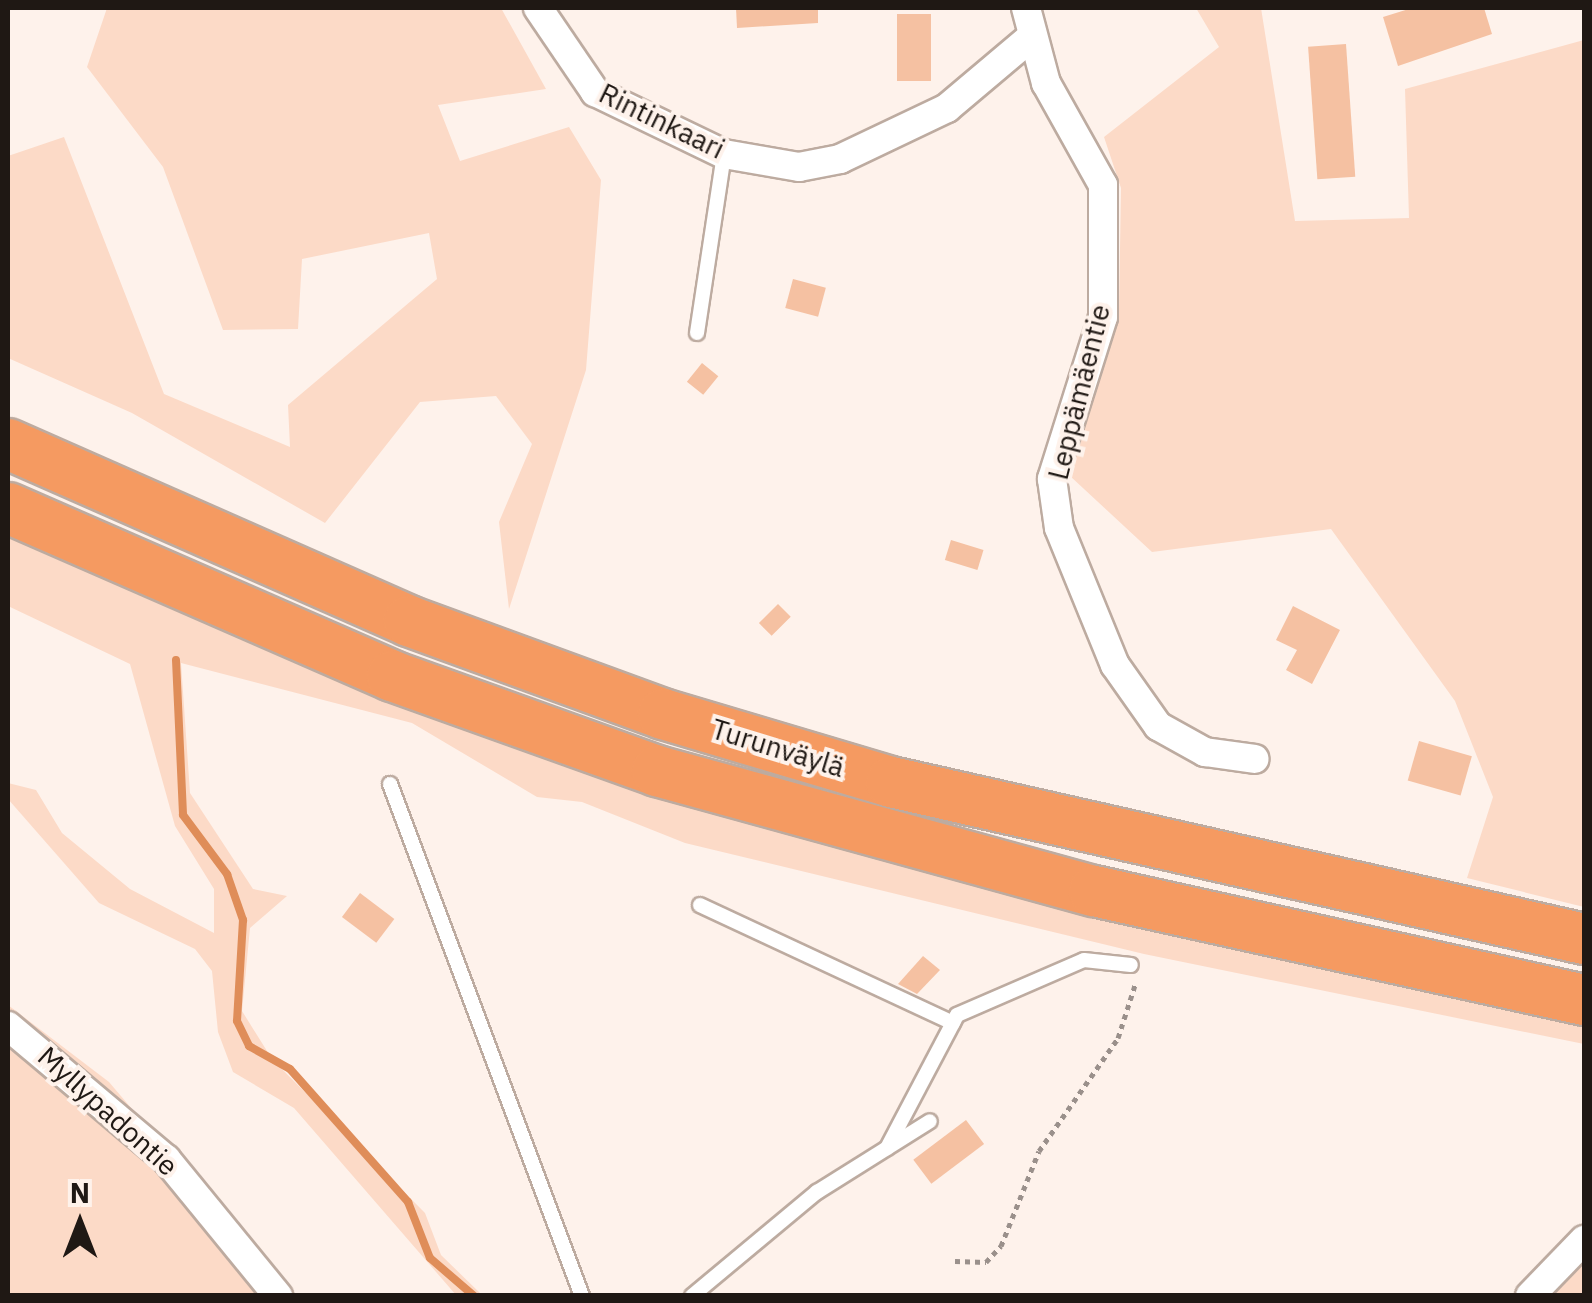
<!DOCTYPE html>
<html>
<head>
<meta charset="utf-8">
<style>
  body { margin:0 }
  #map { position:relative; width:1592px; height:1303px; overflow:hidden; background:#fef2eb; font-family:"IBM Plex Sans",sans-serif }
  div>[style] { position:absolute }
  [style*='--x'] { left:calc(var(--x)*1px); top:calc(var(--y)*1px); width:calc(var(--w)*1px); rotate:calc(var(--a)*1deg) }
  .green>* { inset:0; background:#fcdac7 }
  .stream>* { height:8px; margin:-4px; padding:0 4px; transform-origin:4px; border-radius:4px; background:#df8d59 }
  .building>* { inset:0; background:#f5c1a2; transform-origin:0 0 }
  .path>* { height:5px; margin-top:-2.5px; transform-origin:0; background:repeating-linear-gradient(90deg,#9a908b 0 5px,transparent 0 10px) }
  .roads { filter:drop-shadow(2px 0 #bdaba0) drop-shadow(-2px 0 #bdaba0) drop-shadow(0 2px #bdaba0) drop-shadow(0 -2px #bdaba0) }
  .lane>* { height:14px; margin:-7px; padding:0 7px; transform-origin:7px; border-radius:7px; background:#fff }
  .street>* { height:28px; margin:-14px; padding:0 14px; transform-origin:14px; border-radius:14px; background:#fff }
  .highway>* { height:50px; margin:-25px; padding:0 25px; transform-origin:25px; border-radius:25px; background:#f59a61 }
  span { translate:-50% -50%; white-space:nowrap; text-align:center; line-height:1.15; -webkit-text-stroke:8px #fef2eb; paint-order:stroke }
  .street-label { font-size:28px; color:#1f1814 }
  .frame { position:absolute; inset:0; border:10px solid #1f1814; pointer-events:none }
  .north { position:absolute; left:30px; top:1173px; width:100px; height:100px; -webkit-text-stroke:8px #fef2eb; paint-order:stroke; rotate:0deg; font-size:28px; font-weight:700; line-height:40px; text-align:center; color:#1f1814 }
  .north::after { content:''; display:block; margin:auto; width:35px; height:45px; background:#1f1814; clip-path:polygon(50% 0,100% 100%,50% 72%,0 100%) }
</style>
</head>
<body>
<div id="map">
  <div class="green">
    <div style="clip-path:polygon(107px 8px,501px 8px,546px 89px,438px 105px,460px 161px,569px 127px,601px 180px,586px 370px,509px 609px,499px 522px,532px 444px,496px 396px,420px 402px,325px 523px,132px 413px,8px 358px,8px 156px,64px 137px,164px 394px,290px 447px,288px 405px,437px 279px,429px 233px,302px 259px,298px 329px,223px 330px,163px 167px,87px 67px)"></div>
    <div style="clip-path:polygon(1196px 8px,1261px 8px,1295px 221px,1409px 218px,1405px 89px,1584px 40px,1584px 907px,1467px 878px,1493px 797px,1455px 701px,1331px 529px,1152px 552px,1070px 476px,1119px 310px,1121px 188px,1104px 137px,1219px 47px)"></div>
    <div style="clip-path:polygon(8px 532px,294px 661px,523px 751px,835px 847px,1584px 1018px,1584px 1044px,1144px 954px,685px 843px,582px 802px,537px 797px,412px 723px,181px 663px,190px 793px,253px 889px,287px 896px,250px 928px,242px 1011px,272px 1059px,425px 1213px,441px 1255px,482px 1295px,456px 1295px,294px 1108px,233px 1072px,218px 1032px,212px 971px,195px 949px,99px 903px,8px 799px,8px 783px,36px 790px,62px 833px,130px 889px,214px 933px,214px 889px,175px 826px,130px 664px,8px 606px)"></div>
    <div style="clip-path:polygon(8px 1005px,109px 1082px,290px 1295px,8px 1295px)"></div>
    <div style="clip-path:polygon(1584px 1251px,1584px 1295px,1541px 1295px)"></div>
  </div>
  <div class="stream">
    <div style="--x:176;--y:660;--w:155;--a:87.4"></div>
    <div style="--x:183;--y:815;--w:74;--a:53.3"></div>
    <div style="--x:227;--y:874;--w:49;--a:70.8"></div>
    <div style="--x:243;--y:920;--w:101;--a:93.4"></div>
    <div style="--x:237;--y:1021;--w:28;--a:64"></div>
    <div style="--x:249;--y:1046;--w:47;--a:29.3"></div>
    <div style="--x:290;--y:1069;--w:178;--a:48.4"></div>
    <div style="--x:408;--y:1202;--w:60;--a:68.6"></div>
    <div style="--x:430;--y:1258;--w:58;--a:40.8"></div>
  </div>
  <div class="building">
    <div style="clip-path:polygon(736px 8px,818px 8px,818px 23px,737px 28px)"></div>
    <div style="clip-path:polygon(1412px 8px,1484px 8px,1492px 34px,1398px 66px,1383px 17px)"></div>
    <div style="left:931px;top:14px;width:67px;height:34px;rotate:90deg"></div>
    <div style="left:1346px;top:44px;width:133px;height:38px;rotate:86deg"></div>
    <div style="left:793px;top:279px;width:34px;height:30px;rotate:15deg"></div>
    <div style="left:702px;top:363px;width:21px;height:24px;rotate:39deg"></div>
    <div style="left:951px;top:540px;width:34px;height:21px;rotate:17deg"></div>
    <div style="left:778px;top:604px;width:18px;height:27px;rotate:45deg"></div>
    <div style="clip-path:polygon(1293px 606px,1340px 630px,1312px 684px,1286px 670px,1297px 650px,1276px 640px)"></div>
    <div style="left:1419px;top:741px;width:55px;height:41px;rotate:16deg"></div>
    <div style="left:360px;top:893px;width:43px;height:30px;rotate:37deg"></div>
    <div style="clip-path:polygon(923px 956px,940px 970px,917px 994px,898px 984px)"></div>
    <div style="left:966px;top:1120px;width:30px;height:66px;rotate:53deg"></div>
  </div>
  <div class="path">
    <div style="--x:955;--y:1261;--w:31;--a:2"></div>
    <div style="--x:986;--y:1262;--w:22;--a:-47"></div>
    <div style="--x:1001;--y:1246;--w:102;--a:-68.2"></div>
    <div style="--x:1039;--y:1151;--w:138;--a:-55"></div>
    <div style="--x:1118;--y:1038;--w:59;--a:-72.2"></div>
  </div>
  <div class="roads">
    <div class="lane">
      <div style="--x:697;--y:333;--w:181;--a:-81.4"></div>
      <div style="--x:390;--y:784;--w:547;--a:69.44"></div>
      <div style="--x:700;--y:905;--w:279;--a:25"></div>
      <div style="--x:887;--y:1148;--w:150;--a:-62.2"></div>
      <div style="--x:957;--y:1015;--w:138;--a:-23.4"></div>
      <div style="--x:1084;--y:960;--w:47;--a:6.1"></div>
      <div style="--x:692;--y:1296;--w:163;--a:-39.8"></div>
      <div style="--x:817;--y:1192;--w:133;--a:-32.1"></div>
    </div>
    <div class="street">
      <div style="--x:538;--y:8;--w:102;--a:55.8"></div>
      <div style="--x:595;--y:92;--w:143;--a:25.7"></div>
      <div style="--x:724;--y:154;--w:76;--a:9.8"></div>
      <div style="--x:799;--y:167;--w:42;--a:-11"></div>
      <div style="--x:840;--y:159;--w:119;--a:-25.5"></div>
      <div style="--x:947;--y:108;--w:107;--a:-40.1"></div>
      <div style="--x:1026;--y:8;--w:78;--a:75.1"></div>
      <div style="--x:1046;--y:83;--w:117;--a:60.8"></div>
      <div style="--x:1103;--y:185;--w:132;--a:90"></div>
      <div style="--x:1103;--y:317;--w:170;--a:107.5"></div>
      <div style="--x:1052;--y:479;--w:49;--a:81.9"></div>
      <div style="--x:1059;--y:528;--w:148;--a:67.8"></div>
      <div style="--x:1115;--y:665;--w:75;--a:54.8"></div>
      <div style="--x:1158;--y:726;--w:54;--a:29"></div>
      <div style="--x:1205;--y:752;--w:50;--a:8"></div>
      <div style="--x:8;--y:1026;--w:207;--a:40.1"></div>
      <div style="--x:166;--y:1159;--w:177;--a:50.7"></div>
      <div style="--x:1530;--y:1296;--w:78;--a:-46"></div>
    </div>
    <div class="highway">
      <div style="--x:8;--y:444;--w:438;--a:23.8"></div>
      <div style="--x:409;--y:621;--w:270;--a:20.1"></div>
      <div style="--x:663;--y:714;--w:238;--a:16.6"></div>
      <div style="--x:891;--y:782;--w:711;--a:12.76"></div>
      <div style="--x:8;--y:508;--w:419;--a:23.6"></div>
      <div style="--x:392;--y:676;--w:282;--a:19.7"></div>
      <div style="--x:657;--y:771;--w:453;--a:15.4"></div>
      <div style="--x:1094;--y:891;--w:502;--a:12.54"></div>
    </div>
  </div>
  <div class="street-label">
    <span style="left:662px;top:121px;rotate:26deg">Rintinkaari</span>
    <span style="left:1079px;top:392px;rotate:-76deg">Leppämäentie</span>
    <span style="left:778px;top:748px;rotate:17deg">Turunväylä</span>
    <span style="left:108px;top:1111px;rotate:42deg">Myllypadontie</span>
  </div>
  <div class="frame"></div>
  <div class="north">N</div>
</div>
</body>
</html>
